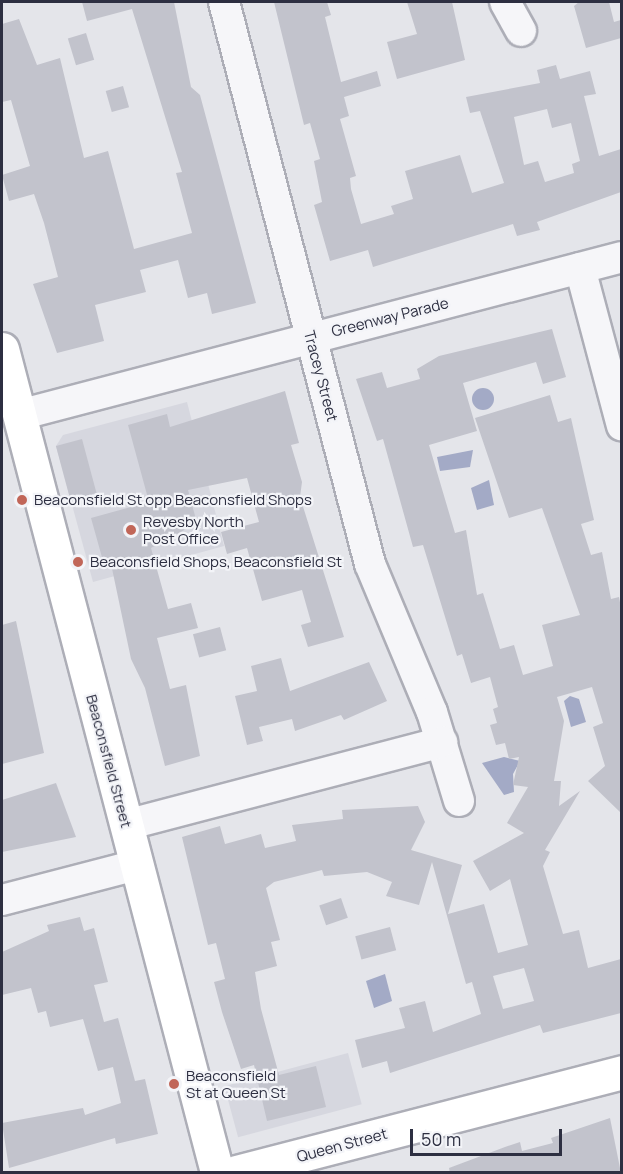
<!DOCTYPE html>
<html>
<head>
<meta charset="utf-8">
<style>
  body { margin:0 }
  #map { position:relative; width:623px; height:1174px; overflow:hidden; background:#e4e5ea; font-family:Manrope,sans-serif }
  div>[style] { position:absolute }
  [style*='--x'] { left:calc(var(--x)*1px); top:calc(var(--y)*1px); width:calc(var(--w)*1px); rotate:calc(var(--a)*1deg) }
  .built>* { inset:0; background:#d6d7df; transform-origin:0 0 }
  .water>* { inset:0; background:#a3aac6 }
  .round { border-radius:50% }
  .building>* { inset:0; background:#c2c3cc; transform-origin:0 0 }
  .roads { filter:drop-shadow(2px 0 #adaeb7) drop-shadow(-2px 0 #adaeb7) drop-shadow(0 2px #adaeb7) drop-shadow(0 -2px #adaeb7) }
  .minor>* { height:30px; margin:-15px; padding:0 15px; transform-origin:15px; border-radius:15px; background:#f6f6f9 }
  .major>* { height:33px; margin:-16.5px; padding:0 16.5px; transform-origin:16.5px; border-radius:16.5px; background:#fff }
  .dots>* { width:16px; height:16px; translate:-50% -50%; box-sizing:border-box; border:3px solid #f3f4f8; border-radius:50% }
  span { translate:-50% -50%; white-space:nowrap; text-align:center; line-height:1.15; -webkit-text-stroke:4.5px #f3f4f8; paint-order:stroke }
  .street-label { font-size:15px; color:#2d2f41 }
  .poi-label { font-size:15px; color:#2d2f41 }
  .left { translate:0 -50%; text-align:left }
  .frame { position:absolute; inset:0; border:3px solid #2d2f41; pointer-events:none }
  .scale { position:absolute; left:410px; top:1129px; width:152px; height:27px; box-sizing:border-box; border:3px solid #2d2f41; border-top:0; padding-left:8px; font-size:18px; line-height:21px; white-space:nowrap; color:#2d2f41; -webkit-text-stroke:4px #f3f4f8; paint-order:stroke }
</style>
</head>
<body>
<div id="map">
  <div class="built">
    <div style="clip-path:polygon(187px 402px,224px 546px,93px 582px,56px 446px,63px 435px)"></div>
    <div style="left:348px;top:1053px;width:53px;height:128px;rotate:75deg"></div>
  </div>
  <div class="water">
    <div class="round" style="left:472px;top:388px;width:22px;height:22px"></div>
    <div style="clip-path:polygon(473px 450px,470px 467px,440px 471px,437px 457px)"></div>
    <div style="clip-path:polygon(489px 480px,494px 505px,477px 510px,471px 488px)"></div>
    <div style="clip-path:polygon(570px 696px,579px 699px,586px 722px,571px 727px,564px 701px)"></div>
    <div style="clip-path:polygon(504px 757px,520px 761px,513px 774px,514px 792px,504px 795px,482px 763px)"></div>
    <div style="clip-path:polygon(385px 974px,392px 1001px,374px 1008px,366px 981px)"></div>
  </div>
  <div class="building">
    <div style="clip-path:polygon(82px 2px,174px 2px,191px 87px,200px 95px,256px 303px,212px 314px,207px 293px,188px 298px,178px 260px,140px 270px,146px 292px,95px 305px,104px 341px,57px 353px,33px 284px,58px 277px,44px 223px,34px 194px,9px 201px,2px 175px,30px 166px,11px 100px,2px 102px,2px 24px,19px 19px,37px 65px,60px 58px,84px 158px,108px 151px,134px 249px,192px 233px,176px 173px,182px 172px,132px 9px,87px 21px)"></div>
    <div style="clip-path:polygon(evenodd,274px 2px,327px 2px,331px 15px,325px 17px,341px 82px,377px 71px,381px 86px,344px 97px,349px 116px,340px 119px,356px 176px,350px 178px,351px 189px,361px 224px,394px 214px,391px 206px,413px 199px,405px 171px,460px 155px,472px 193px,504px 183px,480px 111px,470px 113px,466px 97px,540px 83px,537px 70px,556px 65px,560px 79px,590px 71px,596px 94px,584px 96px,599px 156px,621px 149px,621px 192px,537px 222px,540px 230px,517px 236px,513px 224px,373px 267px,368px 250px,330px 261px,314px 205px,322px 202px,314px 161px,320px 159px,310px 123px,304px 125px,274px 2px,547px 109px,552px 128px,571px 123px,580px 161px,572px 164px,574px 173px,545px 182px,538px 161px,524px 165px,514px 117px,547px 109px)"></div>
    <div style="clip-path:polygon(407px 2px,452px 2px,465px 60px,397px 79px,387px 42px,417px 34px)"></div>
    <div style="clip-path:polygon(579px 2px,609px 2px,614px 22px,621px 20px,621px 38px,586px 48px,574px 6px)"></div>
    <div style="left:86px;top:33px;width:28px;height:19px;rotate:73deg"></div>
    <div style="left:123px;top:86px;width:22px;height:18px;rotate:74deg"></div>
    <div style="clip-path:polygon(evenodd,552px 329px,566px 377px,543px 384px,536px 362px,463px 383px,477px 431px,429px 445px,455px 533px,466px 530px,477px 595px,483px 593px,500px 649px,514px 645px,523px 675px,553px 666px,542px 625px,580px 615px,542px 508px,509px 518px,475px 418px,550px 395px,558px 422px,571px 418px,594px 520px,581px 524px,591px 555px,602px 552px,611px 599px,619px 597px,621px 608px,621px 813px,588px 781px,605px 766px,593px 727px,603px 723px,592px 687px,557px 697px,564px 721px,554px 781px,561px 781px,559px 806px,580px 791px,545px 850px,550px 852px,543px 866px,563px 934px,579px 930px,588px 968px,621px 959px,621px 1013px,543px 1033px,540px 1025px,390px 1073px,387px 1061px,362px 1068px,355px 1040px,405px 1028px,399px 1008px,425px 1001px,433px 1032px,481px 1014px,472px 982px,466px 984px,432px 862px,419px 905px,386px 896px,392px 882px,367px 872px,324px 876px,322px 870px,274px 882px,266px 888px,280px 940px,271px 942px,277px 966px,255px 972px,261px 1009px,279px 1075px,316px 1066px,326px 1107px,267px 1121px,254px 1065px,241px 1069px,222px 1012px,214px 982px,225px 979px,216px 943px,208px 945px,182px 837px,220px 826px,225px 844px,261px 834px,265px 848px,296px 841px,292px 825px,343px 819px,342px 810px,418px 806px,425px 822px,411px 850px,462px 865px,448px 914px,484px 904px,498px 953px,528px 945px,510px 879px,490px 891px,473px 861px,524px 833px,507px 823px,528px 787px,513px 785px,519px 757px,509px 759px,505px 743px,496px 745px,490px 725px,497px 723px,493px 709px,498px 707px,490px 677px,471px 683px,462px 654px,457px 656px,423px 545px,413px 547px,383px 439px,377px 441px,356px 379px,382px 372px,387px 388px,420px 379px,417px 369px,439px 356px,552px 329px,524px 968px,534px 1001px,503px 1009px,493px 976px,524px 968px)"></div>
    <div style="clip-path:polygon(285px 391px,299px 443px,291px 445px,302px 482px,300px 497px,344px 637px,308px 647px,301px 625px,311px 622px,302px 590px,262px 601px,247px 548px,227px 554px,221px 532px,259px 522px,247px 478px,188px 490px,197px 523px,151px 548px,168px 609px,191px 603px,198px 628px,157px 638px,170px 689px,186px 685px,200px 756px,165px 766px,145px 688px,131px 659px,110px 559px,103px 561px,91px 518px,149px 502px,128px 425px,167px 414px,170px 427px)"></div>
    <div style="left:82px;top:439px;width:56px;height:27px;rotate:75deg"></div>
    <div style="clip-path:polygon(16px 621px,44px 753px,2px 764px,2px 625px)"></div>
    <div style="left:220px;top:627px;width:24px;height:28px;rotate:75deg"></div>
    <div style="clip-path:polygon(281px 658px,290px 691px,369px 662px,387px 701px,344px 720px,341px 715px,295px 731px,292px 719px,259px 727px,263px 741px,247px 745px,235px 696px,257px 691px,251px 666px)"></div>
    <div style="clip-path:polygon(56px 783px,76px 837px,2px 852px,2px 800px)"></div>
    <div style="left:341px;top:898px;width:21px;height:23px;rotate:71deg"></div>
    <div style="clip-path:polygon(80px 917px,84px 931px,94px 928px,108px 982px,94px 985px,104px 1022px,118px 1018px,135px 1081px,145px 1079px,158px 1134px,116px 1144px,115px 1138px,9px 1168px,2px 1123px,83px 1108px,85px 1115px,121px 1103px,113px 1067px,98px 1071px,83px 1019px,50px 1027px,46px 1011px,38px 1013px,31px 988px,2px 995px,2px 952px,49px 931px,47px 925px)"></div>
    <div style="left:390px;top:927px;width:24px;height:36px;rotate:75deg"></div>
    <div style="clip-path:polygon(610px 1118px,621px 1173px,450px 1173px,449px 1168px,505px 1147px,520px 1142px,522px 1151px,553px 1143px,551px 1138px)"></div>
  </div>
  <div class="roads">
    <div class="minor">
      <div style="--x:224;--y:2;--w:581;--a:75.44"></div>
      <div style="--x:370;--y:564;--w:160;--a:67.3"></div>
      <div style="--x:432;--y:712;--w:93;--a:73.1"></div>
      <div style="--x:505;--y:2;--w:33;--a:61"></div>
      <div style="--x:580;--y:268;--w:163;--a:75.1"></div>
      <div style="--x:19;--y:415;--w:623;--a:-14.68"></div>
      <div style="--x:126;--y:825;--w:327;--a:-14.7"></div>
      <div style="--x:2;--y:900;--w:138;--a:-14.6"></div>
    </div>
    <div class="major">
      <div style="--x:2;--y:349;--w:851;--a:75.36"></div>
      <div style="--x:236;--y:1172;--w:399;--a:-14.5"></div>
    </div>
  </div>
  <div class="dots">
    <div style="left:22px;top:500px;background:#c16658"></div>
    <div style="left:131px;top:530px;background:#c16658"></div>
    <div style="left:78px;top:562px;background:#c16658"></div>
    <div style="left:174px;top:1084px;background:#c16658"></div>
  </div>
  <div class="street-label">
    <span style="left:390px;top:317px;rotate:-14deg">Greenway Parade</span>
    <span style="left:321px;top:376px;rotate:75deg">Tracey Street</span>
    <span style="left:109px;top:761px;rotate:75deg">Beaconsfield Street</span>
    <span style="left:342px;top:1145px;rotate:-15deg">Queen Street</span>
  </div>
  <div class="poi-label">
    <span class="left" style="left:34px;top:500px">Beaconsfield St opp Beaconsfield Shops</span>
    <span class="left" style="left:143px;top:530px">Revesby North<br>Post Office</span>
    <span class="left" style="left:90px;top:562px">Beaconsfield Shops, Beaconsfield St</span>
    <span class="left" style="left:186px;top:1084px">Beaconsfield<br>St at Queen St</span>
  </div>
  <div class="frame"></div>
  <div class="scale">50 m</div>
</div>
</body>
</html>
